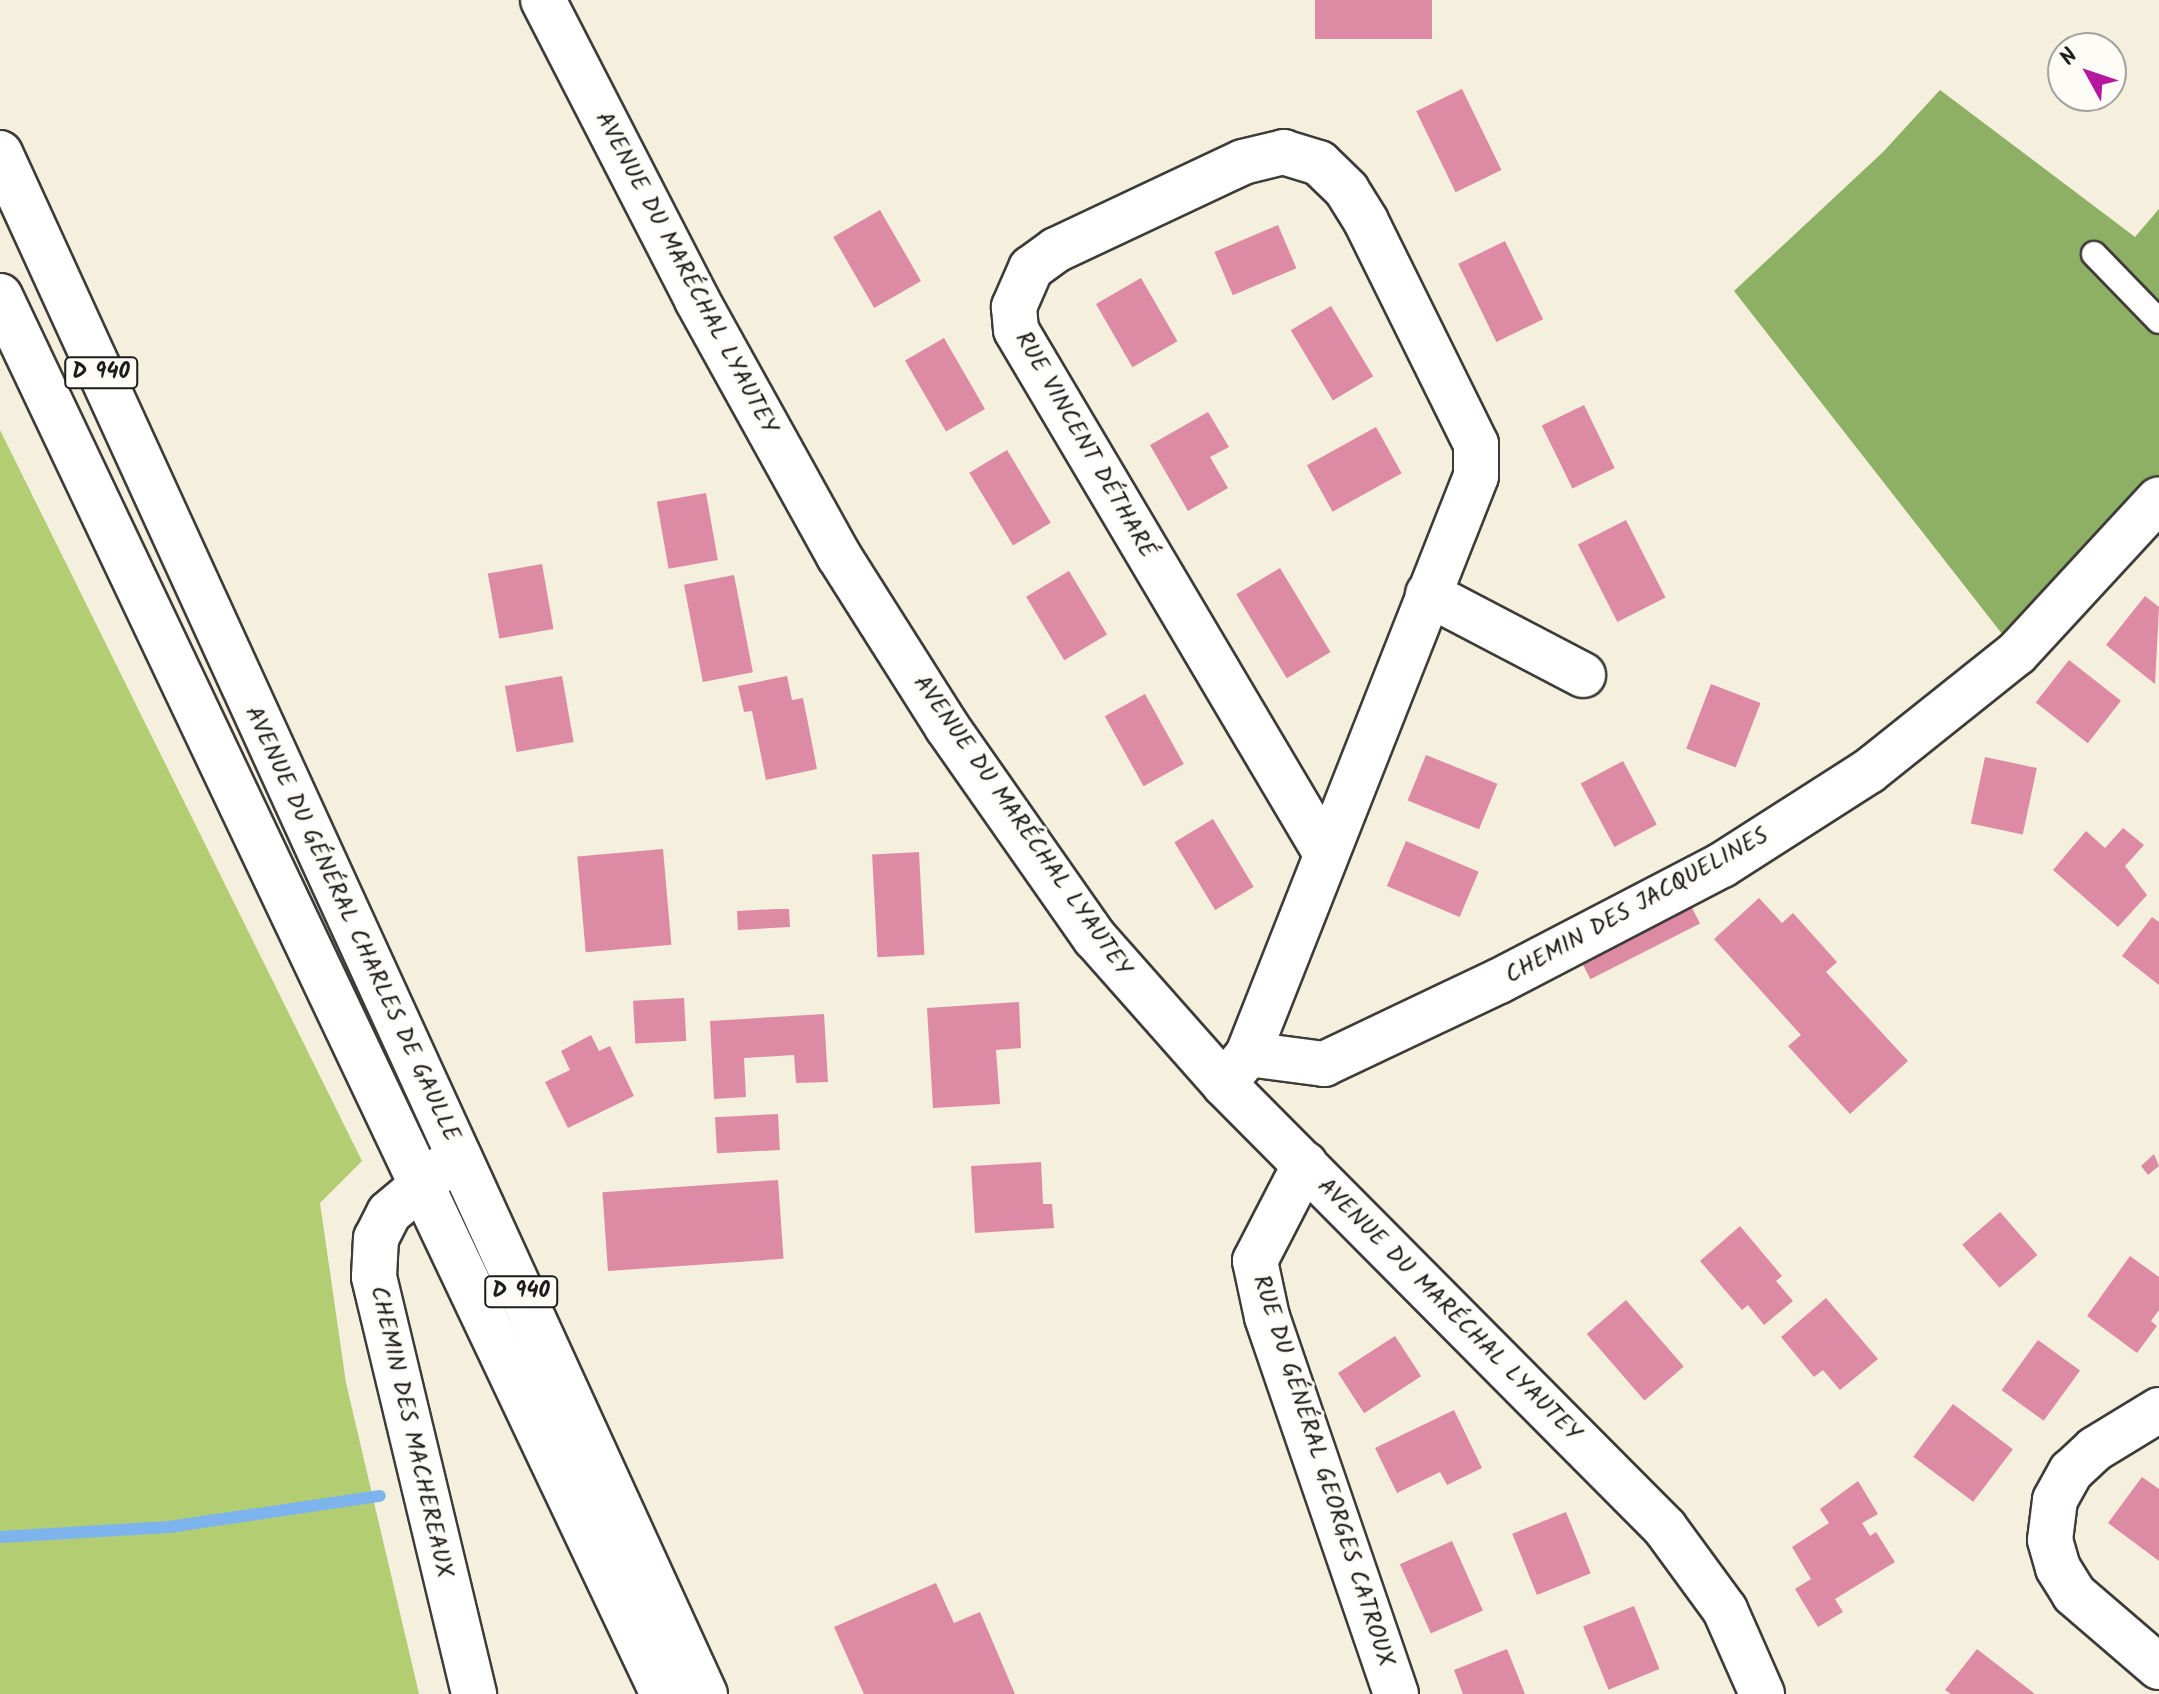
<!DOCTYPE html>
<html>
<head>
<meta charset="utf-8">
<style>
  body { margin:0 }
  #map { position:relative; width:2159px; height:1694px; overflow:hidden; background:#f5efdd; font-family:Kalam,sans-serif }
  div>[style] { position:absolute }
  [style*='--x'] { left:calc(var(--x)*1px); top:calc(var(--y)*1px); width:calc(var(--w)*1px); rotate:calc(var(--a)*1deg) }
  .green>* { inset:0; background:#b2cd72 }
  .forest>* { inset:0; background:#8db064 }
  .stream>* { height:12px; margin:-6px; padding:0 6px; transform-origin:6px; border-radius:6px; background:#7eb4ed }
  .building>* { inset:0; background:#dd8ba4; transform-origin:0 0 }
  .roads { filter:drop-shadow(2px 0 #3d3c39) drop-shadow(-2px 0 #3d3c39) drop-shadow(0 2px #3d3c39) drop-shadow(0 -2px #3d3c39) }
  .lane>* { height:24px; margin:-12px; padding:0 12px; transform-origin:12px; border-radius:12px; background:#fff }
  .street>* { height:44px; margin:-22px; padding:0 22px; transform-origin:22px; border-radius:22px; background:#fff }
  .primary>* { height:44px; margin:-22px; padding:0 22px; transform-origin:22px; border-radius:22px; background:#fff }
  span { translate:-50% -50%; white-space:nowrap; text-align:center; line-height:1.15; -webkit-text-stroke:6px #fdfcf7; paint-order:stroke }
  .shield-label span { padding:2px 6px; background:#fdfcf7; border:2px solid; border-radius:6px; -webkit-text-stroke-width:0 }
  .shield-label { font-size:22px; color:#1c1c1c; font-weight:700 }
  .street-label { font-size:24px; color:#1c1c1c }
  .north { position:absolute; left:2047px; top:32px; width:80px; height:80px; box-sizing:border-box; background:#fdfcf7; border:2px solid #a3a29f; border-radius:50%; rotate:310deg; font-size:22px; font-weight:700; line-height:32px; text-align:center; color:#1c1c1c }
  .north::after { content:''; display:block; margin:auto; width:28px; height:36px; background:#b5179e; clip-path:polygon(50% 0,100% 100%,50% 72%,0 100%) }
</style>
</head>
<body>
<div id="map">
  <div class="green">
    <div style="clip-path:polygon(0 430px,362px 1161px,320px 1203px,346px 1383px,419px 1694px,0 1694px)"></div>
  </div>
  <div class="forest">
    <div style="clip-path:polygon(1940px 90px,2135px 237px,2159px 209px,2159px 499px,2017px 653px,1734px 291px,1883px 152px)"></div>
  </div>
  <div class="stream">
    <div style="--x:0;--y:1537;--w:169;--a:-3.4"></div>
    <div style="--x:169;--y:1527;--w:213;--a:-8.4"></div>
  </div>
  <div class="building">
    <div style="left:1315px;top:0;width:117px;height:39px"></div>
    <div style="left:1462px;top:89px;width:90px;height:51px;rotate:64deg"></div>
    <div style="left:880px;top:210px;width:82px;height:54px;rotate:60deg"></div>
    <div style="left:1278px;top:225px;width:47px;height:69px;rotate:67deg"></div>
    <div style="left:1505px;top:241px;width:87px;height:52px;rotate:64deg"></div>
    <div style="left:1141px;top:278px;width:73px;height:52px;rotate:60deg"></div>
    <div style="left:1331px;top:306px;width:82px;height:47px;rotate:59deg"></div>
    <div style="left:944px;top:338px;width:82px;height:45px;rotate:60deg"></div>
    <div style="left:1584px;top:405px;width:70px;height:47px;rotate:64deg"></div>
    <div style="clip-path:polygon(1208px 412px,1229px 447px,1210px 457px,1228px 488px,1188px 511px,1150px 445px)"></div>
    <div style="left:1376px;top:427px;width:53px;height:79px;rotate:61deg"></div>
    <div style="left:1007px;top:450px;width:85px;height:44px;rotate:59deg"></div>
    <div style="left:706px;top:493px;width:68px;height:50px;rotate:80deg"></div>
    <div style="left:1626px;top:520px;width:87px;height:54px;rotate:63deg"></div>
    <div style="left:542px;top:564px;width:66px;height:55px;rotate:80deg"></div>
    <div style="left:1280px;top:568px;width:98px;height:51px;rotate:59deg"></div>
    <div style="left:1069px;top:571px;width:74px;height:50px;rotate:59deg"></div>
    <div style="left:734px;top:575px;width:99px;height:51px;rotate:79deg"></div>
    <div style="clip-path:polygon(2145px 596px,2159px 607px,2155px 684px,2106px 645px)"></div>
    <div style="left:2069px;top:660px;width:66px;height:54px;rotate:38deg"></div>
    <div style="left:562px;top:676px;width:67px;height:58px;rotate:80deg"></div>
    <div style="clip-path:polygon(787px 676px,792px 700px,803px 698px,817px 769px,766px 780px,752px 711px,744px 712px,738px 686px)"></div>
    <div style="left:1711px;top:684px;width:53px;height:69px;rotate:21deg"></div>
    <div style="left:1145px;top:694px;width:80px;height:46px;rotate:61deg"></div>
    <div style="left:1426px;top:755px;width:77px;height:49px;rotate:22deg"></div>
    <div style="left:1985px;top:757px;width:53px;height:68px;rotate:12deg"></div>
    <div style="left:1623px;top:761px;width:72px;height:48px;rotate:62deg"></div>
    <div style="left:1213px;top:819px;width:79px;height:45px;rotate:59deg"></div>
    <div style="clip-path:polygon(2123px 828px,2144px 845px,2125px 866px,2147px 895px,2118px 927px,2053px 870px,2086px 831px,2105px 848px)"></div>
    <div style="left:1406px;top:841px;width:79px;height:49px;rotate:23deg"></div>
    <div style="left:663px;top:849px;width:96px;height:86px;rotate:85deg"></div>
    <div style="left:919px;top:852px;width:103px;height:47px;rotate:87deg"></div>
    <div style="left:1685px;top:894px;width:33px;height:123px;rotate:63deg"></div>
    <div style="clip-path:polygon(1759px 898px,1782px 923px,1793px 913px,1837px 962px,1826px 972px,1908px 1061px,1850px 1114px,1788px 1046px,1801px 1035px,1714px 939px)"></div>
    <div style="clip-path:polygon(774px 909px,789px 909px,790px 927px,738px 930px,737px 911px)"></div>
    <div style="clip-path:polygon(2152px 917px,2159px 922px,2159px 985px,2122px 956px)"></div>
    <div style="left:684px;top:998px;width:43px;height:51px;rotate:87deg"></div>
    <div style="clip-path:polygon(1019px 1002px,1021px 1048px,996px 1050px,1000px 1104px,933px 1108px,927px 1008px)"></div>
    <div style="clip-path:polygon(824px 1014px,828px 1082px,796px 1083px,794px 1055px,744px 1058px,746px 1097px,714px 1099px,710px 1021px)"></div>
    <div style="clip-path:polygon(591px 1035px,599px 1051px,610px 1046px,634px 1096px,568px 1128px,545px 1082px,570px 1070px,561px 1051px)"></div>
    <div style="left:778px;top:1114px;width:36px;height:63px;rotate:87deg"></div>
    <div style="clip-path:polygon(2154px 1154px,2159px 1166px,2148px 1175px,2141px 1166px)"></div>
    <div style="clip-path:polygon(1041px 1162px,1043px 1204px,1052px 1204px,1054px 1228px,975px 1233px,971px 1166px)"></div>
    <div style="left:778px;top:1180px;width:79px;height:176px;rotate:86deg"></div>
    <div style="left:2000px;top:1212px;width:57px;height:50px;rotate:49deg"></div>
    <div style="clip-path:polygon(1740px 1226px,1782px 1276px,1776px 1281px,1793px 1301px,1764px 1325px,1748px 1305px,1742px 1310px,1700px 1261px)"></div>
    <div style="clip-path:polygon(2130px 1256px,2159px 1277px,2159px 1310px,2151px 1321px,2157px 1326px,2137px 1353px,2087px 1316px)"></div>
    <div style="clip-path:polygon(1826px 1298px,1878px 1359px,1840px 1390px,1823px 1370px,1814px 1377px,1781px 1337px)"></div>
    <div style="left:1626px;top:1300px;width:88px;height:52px;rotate:49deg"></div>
    <div style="left:1395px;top:1336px;width:48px;height:68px;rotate:57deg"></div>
    <div style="left:2038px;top:1340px;width:52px;height:62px;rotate:36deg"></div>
    <div style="left:1953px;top:1404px;width:75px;height:66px;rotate:37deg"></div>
    <div style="clip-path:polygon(1454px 1410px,1482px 1468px,1447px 1485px,1440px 1472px,1397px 1493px,1375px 1448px)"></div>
    <div style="clip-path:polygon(2142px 1477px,2159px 1489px,2159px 1561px,2108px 1523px)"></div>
    <div style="clip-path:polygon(1858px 1481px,1878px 1514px,1862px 1523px,1870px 1536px,1876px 1532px,1895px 1562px,1835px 1599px,1843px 1612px,1818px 1627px,1795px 1589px,1811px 1579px,1792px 1547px,1829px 1523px,1820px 1509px)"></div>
    <div style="left:1566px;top:1512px;width:66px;height:58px;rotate:68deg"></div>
    <div style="left:1452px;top:1541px;width:76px;height:57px;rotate:66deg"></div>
    <div style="clip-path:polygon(936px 1583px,954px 1623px,980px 1612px,1015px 1694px,864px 1694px,834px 1627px)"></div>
    <div style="left:1634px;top:1606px;width:68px;height:55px;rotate:68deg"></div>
    <div style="clip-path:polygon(1507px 1649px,1525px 1694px,1463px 1694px,1454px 1670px)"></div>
    <div style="clip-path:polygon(1977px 1649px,2035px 1694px,1951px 1694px,1945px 1690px)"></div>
  </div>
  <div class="roads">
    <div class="lane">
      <div style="--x:2094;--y:254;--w:93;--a:45.9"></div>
    </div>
    <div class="street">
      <div style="--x:543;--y:0;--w:337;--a:62.8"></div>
      <div style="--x:697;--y:300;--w:293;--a:61"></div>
      <div style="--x:839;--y:556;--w:202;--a:57.7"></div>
      <div style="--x:947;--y:727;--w:258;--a:55"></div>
      <div style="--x:1095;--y:938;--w:195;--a:48.5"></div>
      <div style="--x:1224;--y:1084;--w:626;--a:45.19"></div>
      <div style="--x:1665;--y:1528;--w:102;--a:53.8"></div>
      <div style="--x:1725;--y:1610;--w:92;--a:66.2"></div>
      <div style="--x:1428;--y:594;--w:175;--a:27.6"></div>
      <div style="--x:1248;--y:1054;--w:77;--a:7.5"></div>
      <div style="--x:1324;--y:1064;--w:194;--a:-25.4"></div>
      <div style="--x:1499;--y:981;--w:251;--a:-27.5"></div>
      <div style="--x:1722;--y:865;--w:174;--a:-32.6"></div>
      <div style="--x:1869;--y:771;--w:189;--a:-38.6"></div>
      <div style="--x:2017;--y:653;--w:209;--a:-47.3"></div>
      <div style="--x:1224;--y:1084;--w:38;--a:-51"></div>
      <div style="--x:1248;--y:1054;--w:621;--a:-68.47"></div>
      <div style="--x:1476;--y:476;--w:32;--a:-90"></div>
      <div style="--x:1476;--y:444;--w:249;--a:-116.3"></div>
      <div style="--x:1366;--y:221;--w:36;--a:-122"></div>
      <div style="--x:1347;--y:190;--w:39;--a:-136"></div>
      <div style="--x:1319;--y:163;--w:37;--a:-163"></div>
      <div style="--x:1284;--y:152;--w:42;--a:166.3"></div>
      <div style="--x:1243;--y:162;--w:207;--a:154.8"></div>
      <div style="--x:1056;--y:250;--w:31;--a:144"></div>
      <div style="--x:1031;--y:268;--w:43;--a:113.6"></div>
      <div style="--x:1014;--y:307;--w:23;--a:85"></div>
      <div style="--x:1016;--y:330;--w:607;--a:59.38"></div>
      <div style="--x:458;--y:1155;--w:90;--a:140"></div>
      <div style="--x:389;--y:1213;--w:28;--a:117"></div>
      <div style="--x:376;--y:1238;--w:39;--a:93"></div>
      <div style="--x:374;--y:1277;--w:429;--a:76.5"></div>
      <div style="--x:1305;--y:1164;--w:109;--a:117.3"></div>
      <div style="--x:1255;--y:1261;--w:57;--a:77.9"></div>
      <div style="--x:1267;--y:1317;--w:398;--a:71.1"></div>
      <div style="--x:2159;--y:1410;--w:75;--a:148.6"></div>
      <div style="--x:2095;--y:1449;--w:33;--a:137"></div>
      <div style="--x:2071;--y:1471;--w:33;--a:119"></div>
      <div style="--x:2055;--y:1500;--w:40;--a:97.1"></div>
      <div style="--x:2050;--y:1540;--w:29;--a:74"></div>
      <div style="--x:2058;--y:1568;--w:31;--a:58"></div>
      <div style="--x:2074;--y:1594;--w:112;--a:40.7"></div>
    </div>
    <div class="primary">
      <div style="--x:0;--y:153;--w:1695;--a:65.42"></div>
      <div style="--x:0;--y:296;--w:1547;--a:64.63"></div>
    </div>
  </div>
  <div class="shield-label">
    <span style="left:101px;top:373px">D 940</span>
    <span style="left:521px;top:1292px">D 940</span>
  </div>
  <div class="street-label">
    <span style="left:686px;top:273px;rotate:62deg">AVENUE DU MARÉCHAL LYAUTEY</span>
    <span style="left:1085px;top:445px;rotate:60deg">RUE VINCENT DÉTHARÉ</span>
    <span style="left:1022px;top:826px;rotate:55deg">AVENUE DU MARÉCHAL LYAUTEY</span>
    <span style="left:1637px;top:906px;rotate:-29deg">CHEMIN DES JACQUELINES</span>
    <span style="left:352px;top:924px;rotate:65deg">AVENUE DU GÉNÉRAL CHARLES DE GAULLE</span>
    <span style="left:1449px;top:1310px;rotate:45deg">AVENUE DU MARÉCHAL LYAUTEY</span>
    <span style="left:411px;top:1432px;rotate:77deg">CHEMIN DES MACHEREAUX</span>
    <span style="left:1323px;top:1471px;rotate:72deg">RUE DU GÉNÉRAL GEORGES CATROUX</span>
  </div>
  <div class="north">N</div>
</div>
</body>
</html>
